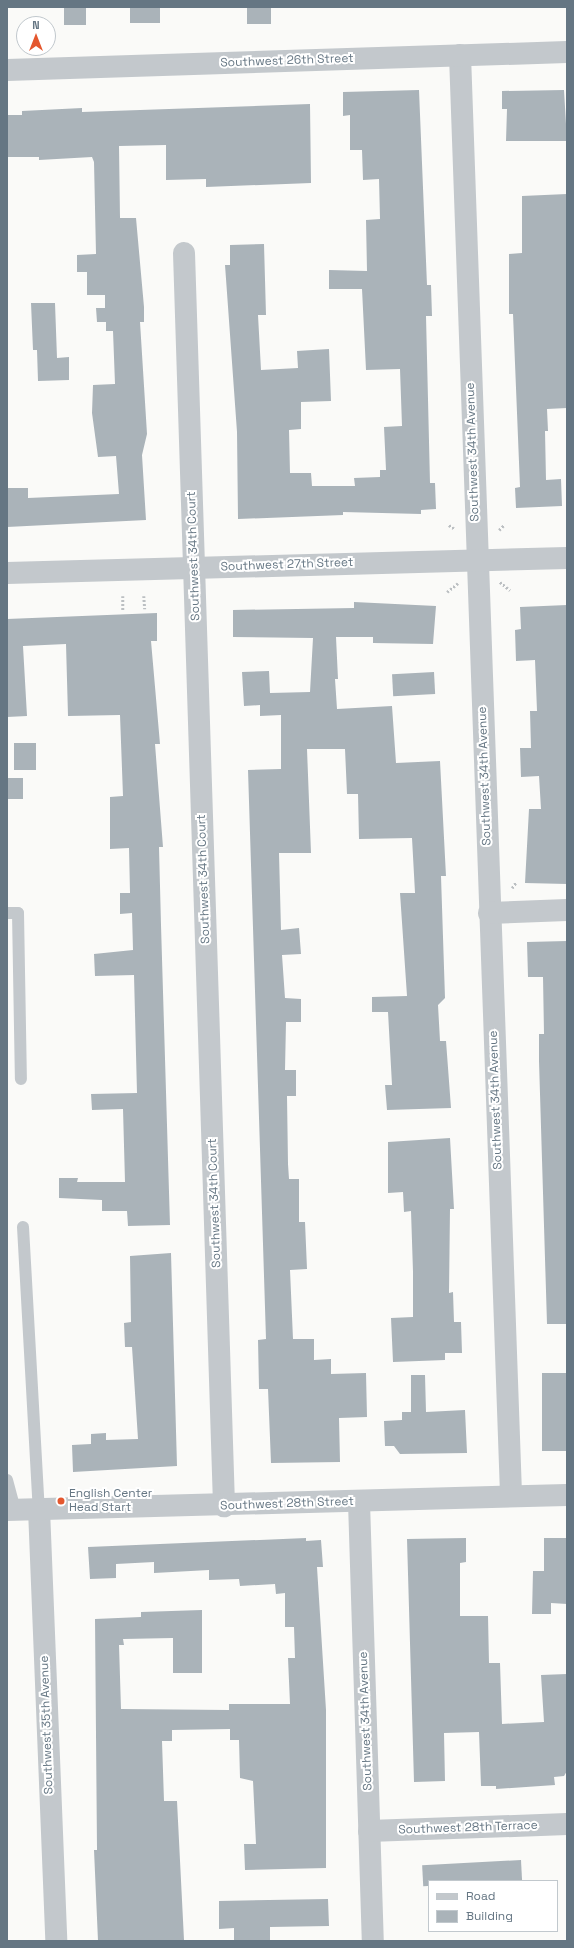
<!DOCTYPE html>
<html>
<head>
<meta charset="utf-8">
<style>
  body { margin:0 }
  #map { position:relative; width:574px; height:1948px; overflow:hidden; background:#fafaf8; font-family:"Space Grotesk",sans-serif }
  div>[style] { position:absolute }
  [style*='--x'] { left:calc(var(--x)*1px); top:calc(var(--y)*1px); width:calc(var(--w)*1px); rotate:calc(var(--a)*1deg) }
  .building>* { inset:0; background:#aab3b9; transform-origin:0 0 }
  .path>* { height:2.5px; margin-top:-1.25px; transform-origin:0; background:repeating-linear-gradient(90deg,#bbbfc2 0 2px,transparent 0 4px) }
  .lane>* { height:12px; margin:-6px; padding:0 6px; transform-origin:6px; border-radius:6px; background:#c3c8cc }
  .street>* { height:22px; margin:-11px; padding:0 11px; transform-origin:11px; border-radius:11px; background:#c3c8cc }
  .dots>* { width:11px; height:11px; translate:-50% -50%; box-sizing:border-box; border:2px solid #fff; border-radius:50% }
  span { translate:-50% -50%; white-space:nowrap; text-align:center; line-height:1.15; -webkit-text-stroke:4px #fff; paint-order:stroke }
  .street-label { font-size:12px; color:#657683 }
  .poi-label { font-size:12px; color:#657683 }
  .left { translate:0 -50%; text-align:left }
  .frame { position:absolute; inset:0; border:8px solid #657683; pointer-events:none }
  .legend { position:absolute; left:428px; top:1880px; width:130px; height:52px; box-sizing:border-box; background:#fff; border:1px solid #c1c8cd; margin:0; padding:5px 7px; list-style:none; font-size:12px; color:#657683 }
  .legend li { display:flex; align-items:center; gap:8px; height:20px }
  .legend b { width:20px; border:1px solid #c1c8cd }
  .north { position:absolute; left:16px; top:16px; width:40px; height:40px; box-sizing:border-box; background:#fff; border:1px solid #c1c8cd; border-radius:50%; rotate:0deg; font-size:11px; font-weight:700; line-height:16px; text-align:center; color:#657683 }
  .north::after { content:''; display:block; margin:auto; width:14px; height:18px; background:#e4572e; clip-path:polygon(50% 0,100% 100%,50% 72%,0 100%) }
</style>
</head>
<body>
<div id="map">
  <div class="building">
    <div style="left:64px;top:7px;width:22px;height:18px"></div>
    <div style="left:130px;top:7px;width:30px;height:16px"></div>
    <div style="left:247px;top:7px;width:24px;height:17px"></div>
    <div style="clip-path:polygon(419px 90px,427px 285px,431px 285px,432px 316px,426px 316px,430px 483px,435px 483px,436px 509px,421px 510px,421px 514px,343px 512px,343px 515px,238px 519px,237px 432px,225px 265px,230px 265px,230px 245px,264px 244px,266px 315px,258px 315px,261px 370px,298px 368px,297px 351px,329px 349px,331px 401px,301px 402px,301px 429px,289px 430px,290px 473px,311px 473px,312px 486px,355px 486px,354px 478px,380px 477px,380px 470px,386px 470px,384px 427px,402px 426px,400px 369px,366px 370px,362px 289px,329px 289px,329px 270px,367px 271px,366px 220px,380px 219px,379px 179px,363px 180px,362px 150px,350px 150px,350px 115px,343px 116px,343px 92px)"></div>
    <div style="clip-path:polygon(564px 90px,567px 141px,506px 141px,507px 109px,502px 109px,502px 91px)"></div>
    <div style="clip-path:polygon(310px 104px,311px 183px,206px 187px,206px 179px,166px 180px,166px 145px,119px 146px,120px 218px,136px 218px,144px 307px,144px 322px,140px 322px,147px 434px,142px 455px,146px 520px,7px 527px,7px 488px,28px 488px,28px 498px,119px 494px,116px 456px,98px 457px,92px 413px,93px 385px,115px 384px,113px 331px,106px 331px,106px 322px,97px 322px,96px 308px,105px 308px,105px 295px,87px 295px,87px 272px,77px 272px,77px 255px,96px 254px,94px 162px,92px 157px,39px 160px,39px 157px,7px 157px,7px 115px,22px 115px,22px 111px,82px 108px,82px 112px)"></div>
    <div style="clip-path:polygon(567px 194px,567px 408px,547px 409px,548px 431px,545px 431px,546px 480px,561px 479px,562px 506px,516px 508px,515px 488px,520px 487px,513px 314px,509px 314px,509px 254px,522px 253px,522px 196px)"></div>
    <div style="clip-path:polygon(31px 303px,55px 303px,57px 358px,69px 357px,69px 380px,38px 381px,37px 350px,33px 350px)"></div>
    <div style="clip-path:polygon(354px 602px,436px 606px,433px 644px,373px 643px,373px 637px,336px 637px,338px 679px,335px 679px,337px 709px,392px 706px,396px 763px,440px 761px,446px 876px,441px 876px,445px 998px,438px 1005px,440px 1041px,446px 1041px,451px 1108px,387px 1110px,385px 1085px,392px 1085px,388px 1012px,372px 1012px,372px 997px,407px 996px,400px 893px,415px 893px,412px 838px,359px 839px,358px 794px,347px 794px,345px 749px,307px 749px,311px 853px,279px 853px,281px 930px,299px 928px,301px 954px,282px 955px,285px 998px,301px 999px,301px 1022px,286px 1022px,285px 1070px,296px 1070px,296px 1096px,287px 1096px,288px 1164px,289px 1179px,299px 1179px,299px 1222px,305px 1222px,307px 1269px,290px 1270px,293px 1339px,314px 1339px,314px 1360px,331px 1359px,331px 1374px,366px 1373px,367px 1417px,339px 1418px,340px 1462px,271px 1463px,268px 1389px,259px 1389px,258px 1340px,266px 1339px,248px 770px,281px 769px,281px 715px,260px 716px,260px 705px,244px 706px,242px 672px,269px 671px,270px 693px,310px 692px,313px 638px,233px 637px,233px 610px,354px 608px)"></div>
    <div style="clip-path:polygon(567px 605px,567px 884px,525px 883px,529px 809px,541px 809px,539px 776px,521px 777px,520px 748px,531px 748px,530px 711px,537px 711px,535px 660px,516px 661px,515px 630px,521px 629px,520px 607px)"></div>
    <div style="clip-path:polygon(157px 613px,157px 641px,151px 641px,160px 744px,155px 744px,163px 847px,159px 847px,161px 925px,170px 1225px,128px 1226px,127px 1211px,102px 1211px,102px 1200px,59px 1198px,59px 1178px,78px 1178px,77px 1182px,125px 1182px,123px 1109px,92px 1110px,91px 1094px,137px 1093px,134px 975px,95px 976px,94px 954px,133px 950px,132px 913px,120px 914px,120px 893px,130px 893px,129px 848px,110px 849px,110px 797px,123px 796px,120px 715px,68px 716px,66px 644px,23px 646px,27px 716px,7px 717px,7px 619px)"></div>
    <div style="left:434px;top:672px;width:22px;height:42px;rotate:87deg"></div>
    <div style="left:14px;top:743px;width:22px;height:27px"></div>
    <div style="left:23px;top:778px;width:21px;height:16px;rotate:90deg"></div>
    <div style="clip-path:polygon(567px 941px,567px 1324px,547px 1324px,539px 1061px,539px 1034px,544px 1034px,543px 977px,528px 977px,527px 942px)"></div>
    <div style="clip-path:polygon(450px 1138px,454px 1209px,450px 1209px,449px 1293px,453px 1292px,454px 1322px,461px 1322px,462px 1353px,445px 1353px,445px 1360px,393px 1362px,391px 1318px,413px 1317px,413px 1272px,411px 1211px,404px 1212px,403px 1192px,388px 1193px,388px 1142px)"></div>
    <div style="clip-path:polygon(171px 1253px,177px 1466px,73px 1472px,72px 1445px,91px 1444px,91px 1434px,106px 1433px,106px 1440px,138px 1439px,132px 1347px,125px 1347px,124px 1323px,131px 1322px,130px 1256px)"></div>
    <div style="left:567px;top:1373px;width:78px;height:25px;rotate:90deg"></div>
    <div style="clip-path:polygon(411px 1375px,425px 1375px,426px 1412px,465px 1410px,467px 1453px,400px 1454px,394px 1446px,385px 1446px,384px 1421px,402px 1420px,402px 1412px,411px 1412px)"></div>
    <div style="clip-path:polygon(306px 1538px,306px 1541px,321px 1540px,323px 1567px,317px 1567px,326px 1710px,326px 1868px,245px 1870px,244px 1844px,256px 1844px,253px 1781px,240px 1778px,239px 1740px,230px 1740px,230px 1729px,172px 1730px,172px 1741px,162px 1741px,164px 1801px,177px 1801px,184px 1940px,98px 1941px,94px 1850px,97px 1850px,95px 1619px,141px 1617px,141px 1612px,202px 1610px,202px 1673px,173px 1673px,173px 1638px,123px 1639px,124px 1645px,119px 1645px,121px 1709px,229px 1710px,229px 1704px,290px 1704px,288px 1658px,295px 1658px,294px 1627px,285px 1627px,285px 1593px,276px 1594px,275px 1584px,240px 1586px,239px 1579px,209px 1580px,209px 1570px,154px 1573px,154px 1562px,116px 1564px,116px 1578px,90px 1579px,88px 1547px)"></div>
    <div style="clip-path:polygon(466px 1538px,466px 1562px,460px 1563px,460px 1616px,488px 1616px,489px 1663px,500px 1663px,502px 1724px,544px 1722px,541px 1675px,567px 1674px,567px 1771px,564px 1776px,554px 1777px,555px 1785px,496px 1789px,496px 1786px,481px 1786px,479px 1732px,444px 1733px,445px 1781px,414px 1782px,407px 1539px)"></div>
    <div style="clip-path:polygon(544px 1538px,567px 1538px,567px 1604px,551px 1603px,551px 1614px,532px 1614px,533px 1571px,544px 1571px)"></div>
    <div style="left:521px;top:1860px;width:21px;height:99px;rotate:87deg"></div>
    <div style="clip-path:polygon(328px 1899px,329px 1926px,270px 1927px,270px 1941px,234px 1941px,234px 1928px,219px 1929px,219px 1901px)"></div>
  </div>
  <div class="path">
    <div style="--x:449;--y:525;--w:7;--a:34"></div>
    <div style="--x:499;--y:530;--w:7;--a:-45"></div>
    <div style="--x:500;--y:582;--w:13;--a:39"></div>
    <div style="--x:447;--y:592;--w:14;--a:-39"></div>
    <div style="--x:123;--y:596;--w:14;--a:90"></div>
    <div style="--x:144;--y:596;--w:13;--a:86"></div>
    <div style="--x:512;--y:888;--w:7;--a:-56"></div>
  </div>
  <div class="lane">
    <div style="--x:7;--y:913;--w:11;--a:0"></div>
    <div style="--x:18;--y:913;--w:166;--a:89"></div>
    <div style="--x:23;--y:1227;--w:282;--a:86.8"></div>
    <div style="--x:7;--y:1480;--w:31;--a:75"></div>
  </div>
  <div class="street">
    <div style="--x:460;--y:55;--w:1442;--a:87.97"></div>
    <div style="--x:7;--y:70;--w:560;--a:-1.84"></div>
    <div style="--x:184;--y:253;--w:1254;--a:88.17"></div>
    <div style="--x:7;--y:573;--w:560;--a:-1.53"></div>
    <div style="--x:489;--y:913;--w:78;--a:-2.2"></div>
    <div style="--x:359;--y:1502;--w:439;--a:88.2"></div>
    <div style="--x:39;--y:1509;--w:432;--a:87.7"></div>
    <div style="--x:7;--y:1510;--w:560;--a:-1.53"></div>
    <div style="--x:369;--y:1831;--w:198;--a:-2"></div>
  </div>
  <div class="dots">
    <div style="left:61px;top:1501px;background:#e4572e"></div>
  </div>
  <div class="street-label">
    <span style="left:287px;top:61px;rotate:-2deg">Southwest 26th Street</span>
    <span style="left:473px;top:452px;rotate:-92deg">Southwest 34th Avenue</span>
    <span style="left:194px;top:556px;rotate:-92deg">Southwest 34th Court</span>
    <span style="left:287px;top:565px;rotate:-2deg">Southwest 27th Street</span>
    <span style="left:485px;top:776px;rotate:-92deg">Southwest 34th Avenue</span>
    <span style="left:204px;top:879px;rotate:-92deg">Southwest 34th Court</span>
    <span style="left:496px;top:1100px;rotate:-92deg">Southwest 34th Avenue</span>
    <span style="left:215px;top:1203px;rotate:-92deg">Southwest 34th Court</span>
    <span style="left:287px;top:1504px;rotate:-2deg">Southwest 28th Street</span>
    <span style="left:366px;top:1721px;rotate:-92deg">Southwest 34th Avenue</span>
    <span style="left:47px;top:1725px;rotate:-92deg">Southwest 35th Avenue</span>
    <span style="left:468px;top:1828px;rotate:-2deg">Southwest 28th Terrace</span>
  </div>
  <div class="poi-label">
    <span class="left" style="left:69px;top:1501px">English Center<br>Head Start</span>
  </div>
  <div class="frame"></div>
  <ul class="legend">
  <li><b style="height:5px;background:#c3c8cc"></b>Road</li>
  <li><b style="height:11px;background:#aab3b9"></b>Building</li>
  </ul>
  <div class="north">N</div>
</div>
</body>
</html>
